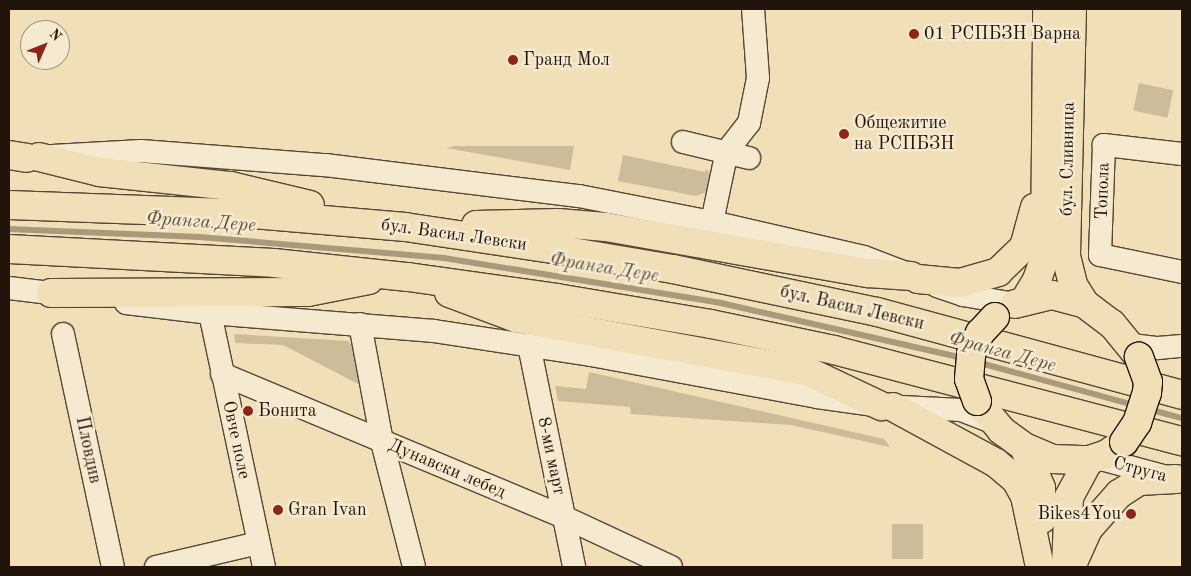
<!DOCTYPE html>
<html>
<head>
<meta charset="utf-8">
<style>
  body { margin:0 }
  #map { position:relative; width:1191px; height:576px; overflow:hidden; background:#f0dfb7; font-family:"Old Standard TT",serif }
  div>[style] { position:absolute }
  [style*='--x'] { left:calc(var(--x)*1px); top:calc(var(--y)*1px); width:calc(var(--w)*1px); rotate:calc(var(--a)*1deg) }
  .green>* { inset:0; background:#cdbc9a; transform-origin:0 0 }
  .stream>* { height:5.5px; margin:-2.75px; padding:0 2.75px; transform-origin:2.75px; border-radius:2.75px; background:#aa9a7c }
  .roads { filter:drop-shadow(1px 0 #554735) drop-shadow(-1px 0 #554735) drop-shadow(0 1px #554735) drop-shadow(0 -1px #554735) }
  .minor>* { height:22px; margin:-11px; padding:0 11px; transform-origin:11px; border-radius:11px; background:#f5ead0 }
  .major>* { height:28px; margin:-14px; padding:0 14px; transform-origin:14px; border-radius:14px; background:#f0dfb7 }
  .highway>* { height:28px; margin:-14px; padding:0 14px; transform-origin:14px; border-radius:14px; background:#f0dfb7 }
  .bridges { filter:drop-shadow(1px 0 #21140a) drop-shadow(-1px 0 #21140a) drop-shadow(0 1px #21140a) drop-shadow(0 -1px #21140a) }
  .major-bridge>* { height:28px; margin:-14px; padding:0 14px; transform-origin:14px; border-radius:14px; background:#f0dfb7 }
  .dots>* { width:14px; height:14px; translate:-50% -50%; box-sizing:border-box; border:2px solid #f5ead0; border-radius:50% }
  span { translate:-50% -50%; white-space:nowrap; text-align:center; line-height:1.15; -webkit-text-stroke:5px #f5ead0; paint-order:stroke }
  .poi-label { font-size:18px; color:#21140a }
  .left { translate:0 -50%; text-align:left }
  .right { translate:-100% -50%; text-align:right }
  .street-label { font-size:18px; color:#21140a }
  .water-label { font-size:19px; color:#5f503d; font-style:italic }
  .frame { position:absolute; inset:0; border:10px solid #21140a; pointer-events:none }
  .north { position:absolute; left:20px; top:20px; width:50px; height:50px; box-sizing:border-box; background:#f5ead0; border:1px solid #a09481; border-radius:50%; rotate:46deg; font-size:14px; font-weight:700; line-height:20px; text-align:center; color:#21140a }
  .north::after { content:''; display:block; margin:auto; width:18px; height:22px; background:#8f2418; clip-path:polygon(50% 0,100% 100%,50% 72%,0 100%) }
</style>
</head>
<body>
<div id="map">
  <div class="green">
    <div style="left:1139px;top:83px;width:35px;height:28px;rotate:12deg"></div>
    <div style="clip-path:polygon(455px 146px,574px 146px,570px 170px,446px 148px)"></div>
    <div style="clip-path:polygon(623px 155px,705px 172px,706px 169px,711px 174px,709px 191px,696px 196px,618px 181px)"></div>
    <div style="clip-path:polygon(234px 334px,348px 341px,354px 348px,360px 385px,283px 345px,235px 343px)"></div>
    <div style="clip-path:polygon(589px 372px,884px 439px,890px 447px,791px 425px,631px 414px,630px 407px,558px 401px,555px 386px,586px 389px)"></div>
    <div style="left:892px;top:524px;width:31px;height:35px"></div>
  </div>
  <div class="stream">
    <div style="--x:9;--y:229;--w:191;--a:2.4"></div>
    <div style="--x:200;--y:237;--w:245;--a:4.9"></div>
    <div style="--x:444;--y:258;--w:281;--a:9.2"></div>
    <div style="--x:721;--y:303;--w:248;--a:12.8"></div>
    <div style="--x:977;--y:362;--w:163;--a:15.3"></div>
    <div style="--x:1148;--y:409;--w:35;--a:15"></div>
  </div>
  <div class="roads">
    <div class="minor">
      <div style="--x:683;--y:142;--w:68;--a:13.6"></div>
      <div style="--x:1182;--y:154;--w:79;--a:-173.4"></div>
      <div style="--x:1104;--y:145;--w:110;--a:92.1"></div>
      <div style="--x:1100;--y:255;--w:84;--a:11.7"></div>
      <div style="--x:52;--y:156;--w:89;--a:-3.2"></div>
      <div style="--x:141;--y:151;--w:185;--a:4.4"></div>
      <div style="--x:325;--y:165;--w:256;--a:7"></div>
      <div style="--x:579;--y:196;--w:136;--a:11.1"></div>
      <div style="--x:712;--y:222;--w:156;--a:13"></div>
      <div style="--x:864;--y:257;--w:40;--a:21"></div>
      <div style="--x:712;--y:222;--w:73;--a:-78.1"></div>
      <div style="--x:727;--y:151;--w:36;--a:-52"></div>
      <div style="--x:749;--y:123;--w:46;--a:-78.7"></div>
      <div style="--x:758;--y:78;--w:69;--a:-94.1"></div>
      <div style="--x:937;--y:286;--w:28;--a:19"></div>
      <div style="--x:963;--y:295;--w:53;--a:9.8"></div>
      <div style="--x:9;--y:288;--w:58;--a:6.9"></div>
      <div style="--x:126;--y:303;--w:85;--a:6.8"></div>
      <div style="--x:210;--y:313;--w:225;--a:4.6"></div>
      <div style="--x:434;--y:331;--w:159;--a:8.7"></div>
      <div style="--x:591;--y:355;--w:230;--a:10.5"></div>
      <div style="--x:817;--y:397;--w:65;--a:8"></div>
      <div style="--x:881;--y:406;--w:80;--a:2.9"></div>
      <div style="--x:961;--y:410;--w:34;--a:21"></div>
      <div style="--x:210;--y:313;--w:260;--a:78"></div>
      <div style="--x:360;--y:324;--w:120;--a:79.4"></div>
      <div style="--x:382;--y:442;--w:129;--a:75.6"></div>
      <div style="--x:63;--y:334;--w:238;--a:77.9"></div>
      <div style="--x:529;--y:345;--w:227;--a:78.5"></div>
      <div style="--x:1132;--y:345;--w:26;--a:7"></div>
      <div style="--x:1158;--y:348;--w:24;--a:-5"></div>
      <div style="--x:222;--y:374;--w:371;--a:22.7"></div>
      <div style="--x:564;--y:517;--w:118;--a:25"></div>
      <div style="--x:1097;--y:458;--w:68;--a:15.3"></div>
      <div style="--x:156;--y:567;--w:105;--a:-13.2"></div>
    </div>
    <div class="major">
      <div style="--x:1072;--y:9;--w:247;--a:91.4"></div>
      <div style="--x:1066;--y:256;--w:30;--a:76"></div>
      <div style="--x:1073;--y:285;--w:22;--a:58"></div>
      <div style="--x:9;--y:155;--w:18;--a:9"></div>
      <div style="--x:918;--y:279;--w:42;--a:5.4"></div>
      <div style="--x:960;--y:283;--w:40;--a:-16"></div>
      <div style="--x:998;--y:272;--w:36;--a:-44"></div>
      <div style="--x:1024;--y:247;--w:41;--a:-74.6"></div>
      <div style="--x:1025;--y:300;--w:23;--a:-59"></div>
      <div style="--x:1037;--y:280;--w:24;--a:-71"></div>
      <div style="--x:1045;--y:257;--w:248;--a:-89.5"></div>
      <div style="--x:1015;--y:304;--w:38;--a:-14"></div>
      <div style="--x:1052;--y:295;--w:34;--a:15"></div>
      <div style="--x:1085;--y:304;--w:34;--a:37"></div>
      <div style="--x:1112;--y:324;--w:43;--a:50.7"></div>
      <div style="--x:977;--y:401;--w:38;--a:50"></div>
      <div style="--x:1001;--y:430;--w:29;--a:36"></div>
      <div style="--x:1024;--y:447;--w:30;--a:23"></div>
      <div style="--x:1052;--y:459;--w:37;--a:2"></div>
      <div style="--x:1089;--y:460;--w:19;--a:-18"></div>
      <div style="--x:1107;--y:454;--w:21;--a:-35"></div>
      <div style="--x:893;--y:407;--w:117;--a:28.5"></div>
      <div style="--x:996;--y:463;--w:26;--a:40"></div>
      <div style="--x:1016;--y:480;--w:18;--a:61"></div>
      <div style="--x:1025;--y:496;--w:73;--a:78.1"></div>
      <div style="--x:1024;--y:447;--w:44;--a:67.5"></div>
      <div style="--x:1041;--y:488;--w:31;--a:88"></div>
      <div style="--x:1066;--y:566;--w:69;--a:-87.5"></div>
      <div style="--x:1069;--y:497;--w:42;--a:-61.6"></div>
      <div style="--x:1071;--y:567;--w:42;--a:-65.9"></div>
      <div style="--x:1088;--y:529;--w:47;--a:-48.5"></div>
      <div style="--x:1119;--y:494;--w:24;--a:-33"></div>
      <div style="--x:1139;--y:481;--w:37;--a:-3"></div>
    </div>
    <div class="highway">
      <div style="--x:39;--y:157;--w:62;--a:14"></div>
      <div style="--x:99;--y:172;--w:133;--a:6.1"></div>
      <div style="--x:231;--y:186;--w:81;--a:13.5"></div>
      <div style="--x:9;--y:205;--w:244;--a:2.1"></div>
      <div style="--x:253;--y:214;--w:153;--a:4.9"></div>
      <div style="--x:405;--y:227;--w:169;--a:8.5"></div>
      <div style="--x:572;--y:252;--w:102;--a:9.6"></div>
      <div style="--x:673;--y:269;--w:208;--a:11.9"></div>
      <div style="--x:877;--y:312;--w:316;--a:15.2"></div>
      <div style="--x:476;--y:225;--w:82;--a:-1.4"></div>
      <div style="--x:558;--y:223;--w:48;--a:4.8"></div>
      <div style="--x:606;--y:227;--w:266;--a:10"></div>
      <div style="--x:868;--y:273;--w:43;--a:4"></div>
      <div style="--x:9;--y:249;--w:265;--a:3"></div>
      <div style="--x:274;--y:263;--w:135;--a:6"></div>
      <div style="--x:408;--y:277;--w:150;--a:8"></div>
      <div style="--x:557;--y:298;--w:156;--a:9.6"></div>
      <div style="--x:711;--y:324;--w:126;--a:11.9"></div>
      <div style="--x:834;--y:350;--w:360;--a:14.7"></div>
      <div style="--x:51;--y:293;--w:257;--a:-0.2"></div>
      <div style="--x:308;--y:292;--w:62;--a:-11.1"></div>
      <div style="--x:449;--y:293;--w:72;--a:20.5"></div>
      <div style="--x:516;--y:318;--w:298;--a:10.4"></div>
      <div style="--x:809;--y:372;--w:80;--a:25.3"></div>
    </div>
  </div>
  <div class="bridges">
    <div class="major-bridge">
      <div style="--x:977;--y:401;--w:23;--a:-110"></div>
      <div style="--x:969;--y:379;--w:25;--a:-85"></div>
      <div style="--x:971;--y:354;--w:23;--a:-67"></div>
      <div style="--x:980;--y:333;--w:22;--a:-47"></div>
      <div style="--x:1124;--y:442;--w:23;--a:-56"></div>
      <div style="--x:1137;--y:423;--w:32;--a:-72"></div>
      <div style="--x:1147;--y:393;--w:11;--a:-85"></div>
      <div style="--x:1148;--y:382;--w:27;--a:-110"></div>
    </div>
  </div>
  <div class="dots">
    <div style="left:914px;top:34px;background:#8f2418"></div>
    <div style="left:513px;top:60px;background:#8f2418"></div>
    <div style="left:844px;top:134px;background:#8f2418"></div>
    <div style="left:248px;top:411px;background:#8f2418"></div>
    <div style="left:278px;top:510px;background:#8f2418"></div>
    <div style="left:1131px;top:514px;background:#8f2418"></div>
  </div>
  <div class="poi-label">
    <span class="left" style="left:924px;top:34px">01 РСПБЗН Варна</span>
    <span class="left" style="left:523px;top:60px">Гранд Мол</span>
    <span class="left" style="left:854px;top:134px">Общежитие<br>на РСПБЗН</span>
    <span class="left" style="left:258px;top:411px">Бонита</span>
    <span class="left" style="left:288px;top:510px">Gran Ivan</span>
    <span class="right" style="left:1121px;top:514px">Bikes4You</span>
  </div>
  <div class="street-label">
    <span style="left:1068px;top:159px;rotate:-89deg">бул. Сливница</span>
    <span style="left:1103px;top:191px;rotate:-88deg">Топола</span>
    <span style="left:454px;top:235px;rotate:8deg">бул. Васил Левски</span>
    <span style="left:852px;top:308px;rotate:13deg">бул. Васил Левски</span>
    <span style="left:236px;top:440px;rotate:78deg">Овче поле</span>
    <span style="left:88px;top:450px;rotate:78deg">Пловдив</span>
    <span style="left:551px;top:456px;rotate:78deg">8-ми март</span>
    <span style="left:447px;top:469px;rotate:23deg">Дунавски лебед</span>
    <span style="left:1140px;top:470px;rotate:15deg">Струга</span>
  </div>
  <div class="water-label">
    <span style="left:201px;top:223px;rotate:4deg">Франга Дере</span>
    <span style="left:604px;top:269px;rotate:9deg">Франга Дере</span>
    <span style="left:1002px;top:353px;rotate:15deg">Франга Дере</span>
  </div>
  <div class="frame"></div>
  <div class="north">N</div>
</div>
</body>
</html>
